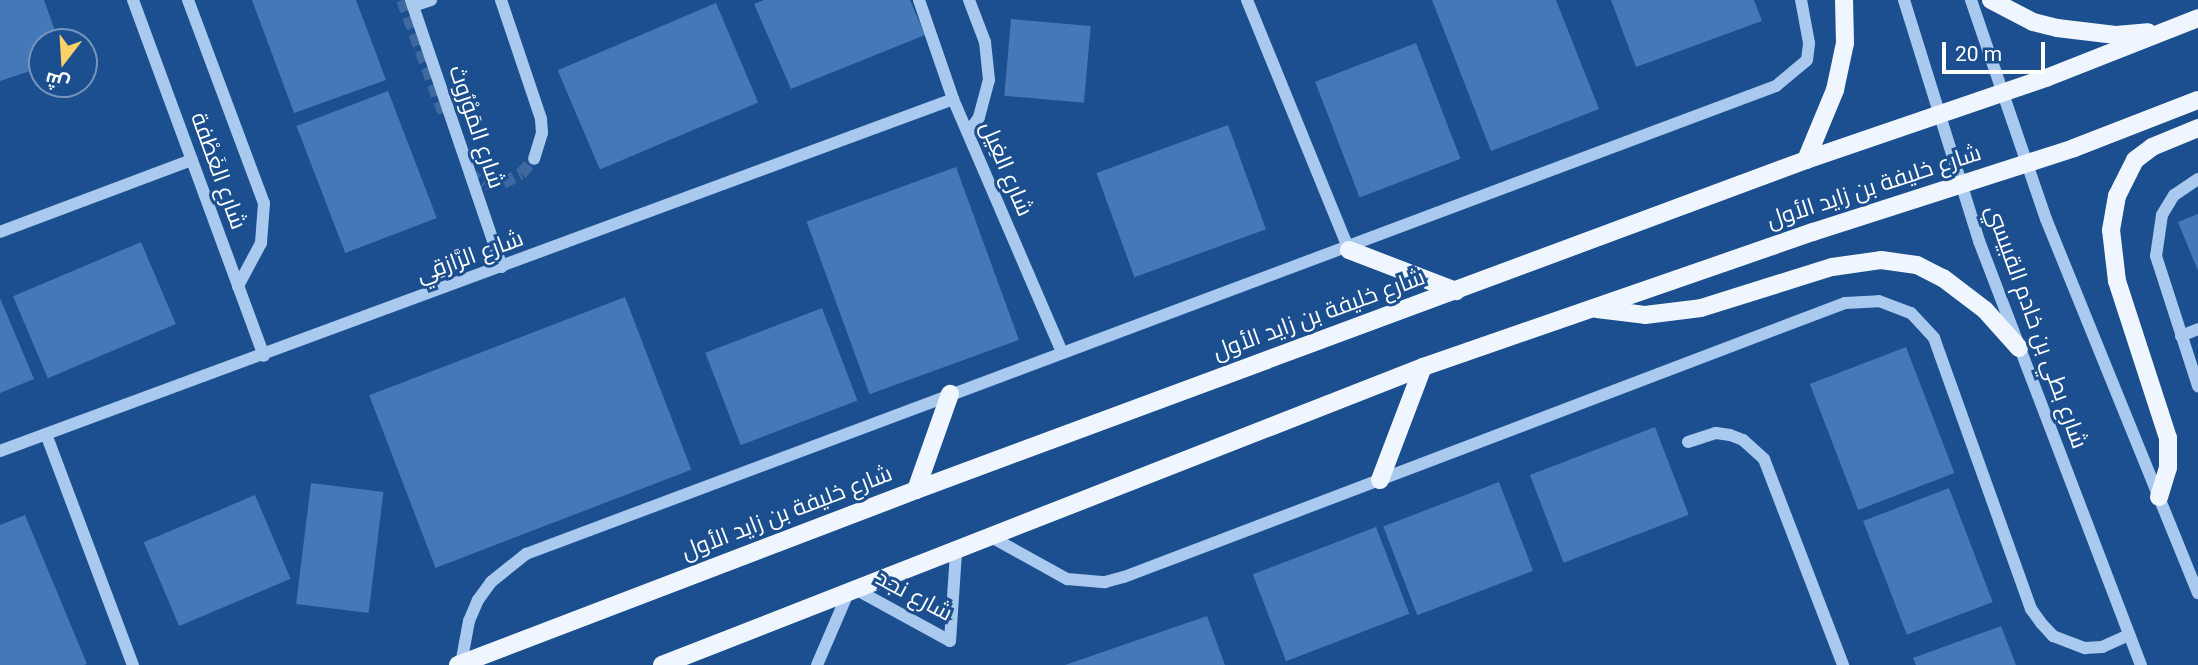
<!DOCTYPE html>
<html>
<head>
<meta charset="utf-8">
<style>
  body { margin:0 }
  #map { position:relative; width:2198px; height:665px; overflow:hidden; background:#1b4f8f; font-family:Roboto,Cairo,sans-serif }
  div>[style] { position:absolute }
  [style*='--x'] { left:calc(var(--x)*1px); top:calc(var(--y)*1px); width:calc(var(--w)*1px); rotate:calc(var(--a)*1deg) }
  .building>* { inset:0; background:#4478b7; transform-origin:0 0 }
  .minor-tunnel>* { height:12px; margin-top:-6px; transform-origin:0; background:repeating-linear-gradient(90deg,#3d69a0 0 12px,transparent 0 18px) }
  .minor>* { height:12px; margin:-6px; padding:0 6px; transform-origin:6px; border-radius:6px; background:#a9c9ee }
  .major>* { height:18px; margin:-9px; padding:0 9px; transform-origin:9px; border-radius:9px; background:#f0f6ff }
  span { translate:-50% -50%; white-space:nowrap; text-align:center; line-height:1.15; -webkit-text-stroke:6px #1b4f8f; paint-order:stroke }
  .street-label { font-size:23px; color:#fff }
  .north { position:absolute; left:28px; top:28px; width:70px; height:70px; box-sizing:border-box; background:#1b4f8f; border:2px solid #7695bc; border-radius:50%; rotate:197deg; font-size:19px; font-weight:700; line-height:28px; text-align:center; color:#fff }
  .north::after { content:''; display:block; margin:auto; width:24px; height:32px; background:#ffd166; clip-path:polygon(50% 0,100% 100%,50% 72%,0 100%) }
  .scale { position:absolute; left:1942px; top:42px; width:103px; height:32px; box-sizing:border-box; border:4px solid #fff; border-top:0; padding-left:9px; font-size:21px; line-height:24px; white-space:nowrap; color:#fff; -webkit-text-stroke:5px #1b4f8f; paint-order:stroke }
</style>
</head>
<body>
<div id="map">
  <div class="building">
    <div style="clip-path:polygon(0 0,44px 0,59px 42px,42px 42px,42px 67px,0 81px)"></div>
    <div style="clip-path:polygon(252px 0,356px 0,386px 80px,294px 113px)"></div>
    <div style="clip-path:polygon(764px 0,910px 0,925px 35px,791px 89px,754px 4px)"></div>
    <div style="clip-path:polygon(1432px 0,1556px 0,1599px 109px,1491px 151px)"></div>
    <div style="clip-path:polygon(1611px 0,1754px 0,1762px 21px,1636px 67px)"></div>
    <div style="left:716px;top:3px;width:108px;height:172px;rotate:67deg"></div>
    <div style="left:1011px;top:19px;width:80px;height:77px;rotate:5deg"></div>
    <div style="left:1416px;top:43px;width:124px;height:108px;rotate:69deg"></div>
    <div style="left:388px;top:91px;width:136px;height:98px;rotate:69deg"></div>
    <div style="left:1228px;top:125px;width:111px;height:140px;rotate:70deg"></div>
    <div style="left:956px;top:167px;width:184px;height:159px;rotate:70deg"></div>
    <div style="clip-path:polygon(2198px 214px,2198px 271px,2178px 222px)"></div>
    <div style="left:141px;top:242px;width:89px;height:139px;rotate:67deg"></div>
    <div style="left:625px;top:297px;width:185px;height:274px;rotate:69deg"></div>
    <div style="clip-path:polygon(0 298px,34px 379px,0 393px)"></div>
    <div style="left:822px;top:308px;width:99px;height:125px;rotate:69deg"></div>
    <div style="left:1906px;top:347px;width:135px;height:103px;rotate:69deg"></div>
    <div style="left:1655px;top:427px;width:94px;height:134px;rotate:69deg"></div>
    <div style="left:1499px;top:482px;width:95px;height:124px;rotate:69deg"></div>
    <div style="left:311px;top:483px;width:73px;height:122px;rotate:7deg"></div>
    <div style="left:1949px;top:488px;width:122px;height:92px;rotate:69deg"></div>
    <div style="left:255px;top:495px;width:91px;height:121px;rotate:67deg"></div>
    <div style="clip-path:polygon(25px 515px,87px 664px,84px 665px,0 665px,0 525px)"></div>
    <div style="left:1376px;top:527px;width:93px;height:132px;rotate:69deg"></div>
    <div style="clip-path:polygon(1207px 616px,1225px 665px,1065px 665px)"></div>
    <div style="clip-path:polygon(2001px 626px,2016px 665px,1916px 665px,1913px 658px)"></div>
  </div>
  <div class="minor-tunnel">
    <div style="--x:402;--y:0;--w:122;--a:69.9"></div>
    <div style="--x:468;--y:173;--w:20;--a:33"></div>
    <div style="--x:485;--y:184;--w:18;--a:-3"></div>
    <div style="--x:503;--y:183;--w:20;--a:-27"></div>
    <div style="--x:521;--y:174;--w:20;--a:-49"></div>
  </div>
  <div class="minor">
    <div style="--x:133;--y:0;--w:379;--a:69.8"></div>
    <div style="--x:188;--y:0;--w:217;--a:69.5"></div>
    <div style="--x:264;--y:203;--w:40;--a:94.3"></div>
    <div style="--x:261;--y:243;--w:49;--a:118.1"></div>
    <div style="--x:411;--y:0;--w:282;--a:71.2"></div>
    <div style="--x:501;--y:0;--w:126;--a:71.4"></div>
    <div style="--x:541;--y:119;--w:14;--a:86"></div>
    <div style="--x:542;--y:133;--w:27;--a:107"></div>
    <div style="--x:919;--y:0;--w:105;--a:71"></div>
    <div style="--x:953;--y:99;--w:275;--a:66.7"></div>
    <div style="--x:1247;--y:0;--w:270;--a:67.8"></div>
    <div style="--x:1904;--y:0;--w:252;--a:72.7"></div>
    <div style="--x:1979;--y:241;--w:454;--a:69.1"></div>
    <div style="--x:1971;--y:0;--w:231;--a:71.1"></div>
    <div style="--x:2046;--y:219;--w:404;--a:67.9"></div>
    <div style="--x:413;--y:6;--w:19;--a:-18"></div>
    <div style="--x:968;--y:133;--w:19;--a:-55"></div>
    <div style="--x:979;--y:117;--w:38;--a:-75"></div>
    <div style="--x:989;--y:80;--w:38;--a:-96"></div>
    <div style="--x:985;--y:42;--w:45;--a:-110.9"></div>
    <div style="--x:2198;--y:179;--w:29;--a:146"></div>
    <div style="--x:2174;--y:195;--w:23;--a:121"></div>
    <div style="--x:2162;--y:215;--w:41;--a:98.3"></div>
    <div style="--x:2156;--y:256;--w:137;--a:72.1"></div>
    <div style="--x:0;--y:232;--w:205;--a:-20.6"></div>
    <div style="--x:2181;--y:336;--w:18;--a:-22"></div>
    <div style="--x:46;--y:434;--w:247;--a:69.4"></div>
    <div style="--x:1688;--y:442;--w:29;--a:-18"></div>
    <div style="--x:1716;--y:433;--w:14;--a:8"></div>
    <div style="--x:1730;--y:435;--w:14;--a:21"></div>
    <div style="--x:1743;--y:440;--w:28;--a:42"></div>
    <div style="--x:1764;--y:459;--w:221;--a:69"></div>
    <div style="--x:0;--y:451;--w:1016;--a:-20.27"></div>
    <div style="--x:993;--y:538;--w:85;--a:29"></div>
    <div style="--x:1067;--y:579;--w:38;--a:5"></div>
    <div style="--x:1105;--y:582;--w:20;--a:-15"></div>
    <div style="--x:1124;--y:577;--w:771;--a:-20.81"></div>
    <div style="--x:1845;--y:303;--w:34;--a:-3"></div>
    <div style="--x:1879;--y:301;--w:34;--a:21"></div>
    <div style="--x:1911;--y:313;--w:34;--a:47"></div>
    <div style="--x:1934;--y:338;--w:288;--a:70.3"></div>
    <div style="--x:2031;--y:609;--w:17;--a:54"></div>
    <div style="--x:2041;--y:623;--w:18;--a:47"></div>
    <div style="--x:2053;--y:636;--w:34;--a:21"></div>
    <div style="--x:2085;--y:648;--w:17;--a:-3"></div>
    <div style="--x:2102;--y:647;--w:30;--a:-24"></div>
    <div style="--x:857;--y:590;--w:106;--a:28.7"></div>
    <div style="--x:950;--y:641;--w:88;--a:-86.1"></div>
    <div style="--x:461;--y:664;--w:44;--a:-79.5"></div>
    <div style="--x:469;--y:621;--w:23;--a:-67"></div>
    <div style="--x:478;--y:600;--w:22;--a:-54"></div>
    <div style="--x:491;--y:582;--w:45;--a:-38.7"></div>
    <div style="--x:526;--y:554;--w:1335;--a:-20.53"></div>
    <div style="--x:1776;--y:86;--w:40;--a:-40"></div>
    <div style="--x:1807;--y:60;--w:17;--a:-83"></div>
    <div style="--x:1809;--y:43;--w:44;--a:-100.5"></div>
    <div style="--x:817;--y:665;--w:78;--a:-66.7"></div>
  </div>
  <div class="major">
    <div style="--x:1991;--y:0;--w:47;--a:27.6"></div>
    <div style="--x:2033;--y:22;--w:25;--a:14"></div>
    <div style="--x:2057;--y:28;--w:59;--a:6.8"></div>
    <div style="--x:2116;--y:35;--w:32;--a:-5"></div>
    <div style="--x:1806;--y:160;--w:76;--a:-67.5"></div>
    <div style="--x:1835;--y:90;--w:48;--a:-78"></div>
    <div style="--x:1845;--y:43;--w:43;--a:-91.3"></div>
    <div style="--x:1349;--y:250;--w:115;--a:21"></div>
    <div style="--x:1597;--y:309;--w:48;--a:7.1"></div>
    <div style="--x:1645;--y:315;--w:56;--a:-7.1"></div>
    <div style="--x:1701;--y:308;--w:137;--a:-17.4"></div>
    <div style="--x:1832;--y:267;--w:49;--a:-8.1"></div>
    <div style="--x:1881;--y:260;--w:36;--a:8"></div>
    <div style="--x:1917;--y:265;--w:29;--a:27"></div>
    <div style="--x:1943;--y:278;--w:53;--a:37.3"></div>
    <div style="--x:1985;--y:310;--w:51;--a:48.2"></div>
    <div style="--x:1380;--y:480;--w:121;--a:-69.2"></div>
    <div style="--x:916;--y:490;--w:102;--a:-70.5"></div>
    <div style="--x:2159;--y:497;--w:30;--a:-73"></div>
    <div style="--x:2168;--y:468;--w:30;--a:-90"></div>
    <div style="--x:2168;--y:438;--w:165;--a:-108"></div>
    <div style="--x:2117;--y:281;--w:51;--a:-96.7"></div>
    <div style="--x:2111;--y:230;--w:35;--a:-80"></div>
    <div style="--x:2117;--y:196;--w:40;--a:-63.4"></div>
    <div style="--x:2135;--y:160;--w:21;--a:-37"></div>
    <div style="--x:2152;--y:147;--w:50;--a:-22.4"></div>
    <div style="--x:458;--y:665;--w:490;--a:-20.9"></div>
    <div style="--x:916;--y:490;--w:949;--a:-20.34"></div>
    <div style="--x:1806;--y:160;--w:254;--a:-18.9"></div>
    <div style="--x:2046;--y:78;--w:163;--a:-21.5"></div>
    <div style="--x:662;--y:665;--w:817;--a:-21.38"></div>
    <div style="--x:1423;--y:367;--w:413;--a:-19.1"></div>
    <div style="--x:1813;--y:232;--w:274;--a:-17.8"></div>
    <div style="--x:2074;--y:148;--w:133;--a:-21.2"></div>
  </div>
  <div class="street-label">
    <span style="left:476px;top:127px;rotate:71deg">شارع المَوْرُوث</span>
    <span style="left:1006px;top:169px;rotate:67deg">شارع الغِيل</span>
    <span style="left:218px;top:171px;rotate:70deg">شارع الغَطْفة</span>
    <span style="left:1874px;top:187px;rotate:-18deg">شارع خليفة بن زايد الأول</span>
    <span style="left:470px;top:257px;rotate:-20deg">شارع الرَّازقِي</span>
    <span style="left:1319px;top:315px;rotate:-20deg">شارع خليفة بن زايد الأول</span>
    <span style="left:2036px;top:327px;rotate:70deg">شارع بطي بن خادم القبيسي</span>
    <span style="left:787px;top:513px;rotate:-21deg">شارع خليفة بن زايد الأول</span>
    <span style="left:914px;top:596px;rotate:28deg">شارع نجد</span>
  </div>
  <div class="north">ش</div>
  <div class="scale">20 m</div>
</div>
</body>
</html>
